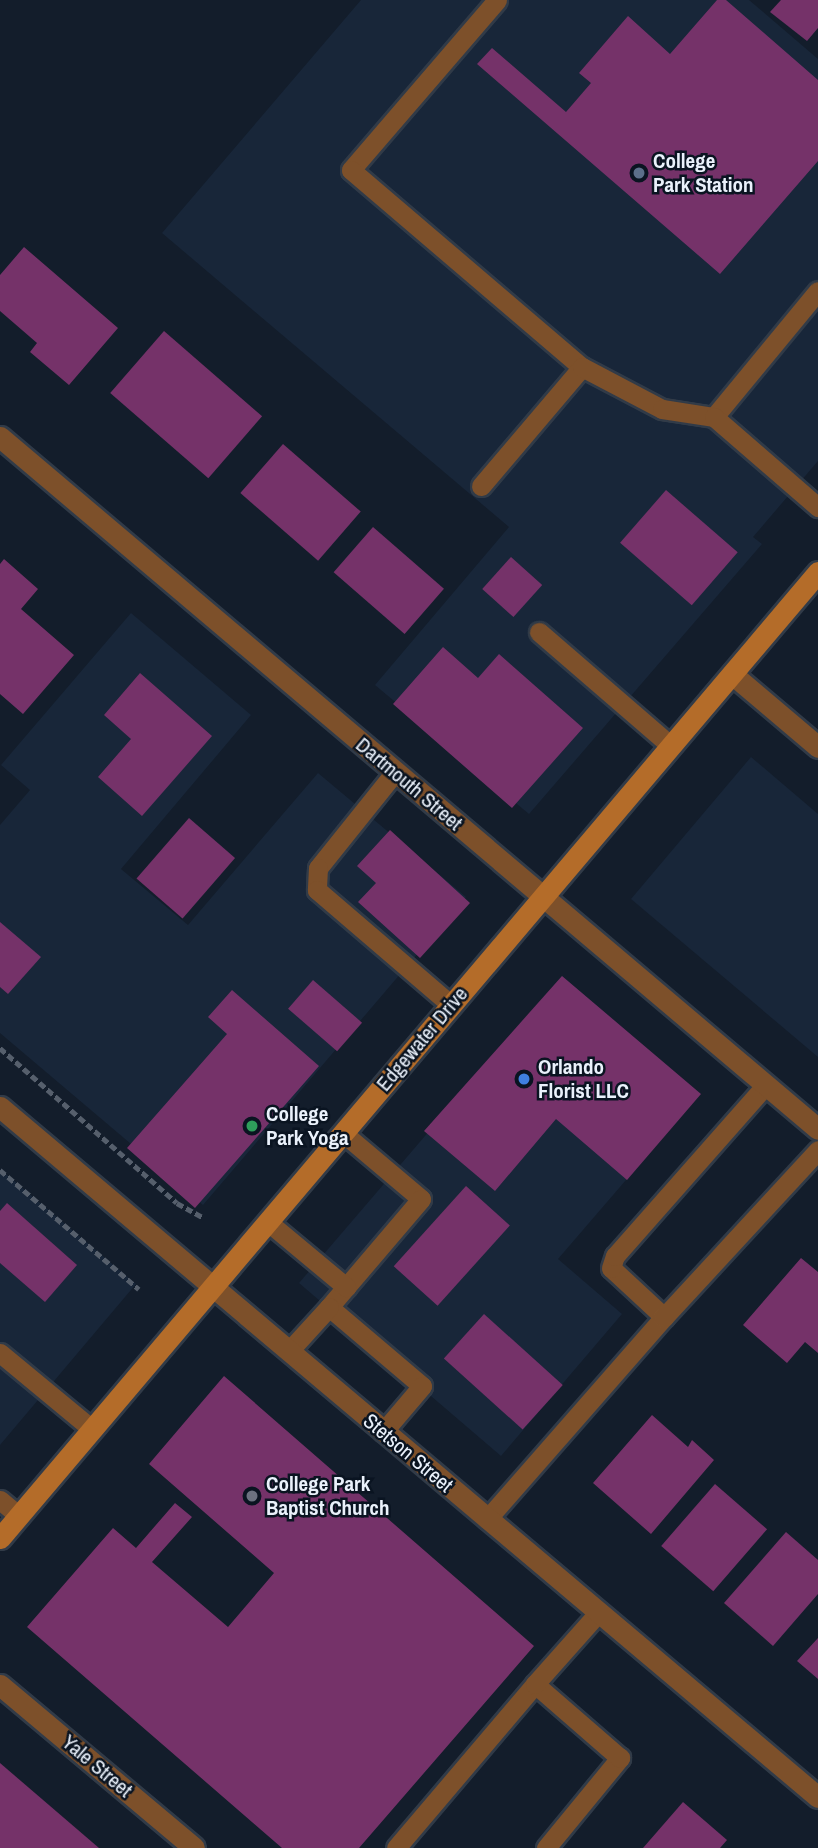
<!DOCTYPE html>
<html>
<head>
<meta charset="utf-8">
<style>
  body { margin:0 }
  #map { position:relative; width:818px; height:1848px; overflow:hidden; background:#131d2b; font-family:"Archivo Narrow",sans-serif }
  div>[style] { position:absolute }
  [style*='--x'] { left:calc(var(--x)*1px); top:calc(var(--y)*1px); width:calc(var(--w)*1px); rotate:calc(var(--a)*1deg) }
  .built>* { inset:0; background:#182639 }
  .building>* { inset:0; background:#753269; transform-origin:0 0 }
  .path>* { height:4.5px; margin-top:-2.25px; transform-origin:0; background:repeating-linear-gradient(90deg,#565f6c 0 7px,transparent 0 10.5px) }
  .roads { filter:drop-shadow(2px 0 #313b48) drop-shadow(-2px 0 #313b48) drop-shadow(0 2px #313b48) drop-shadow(0 -2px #313b48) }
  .lane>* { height:19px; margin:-9.5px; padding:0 9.5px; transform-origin:9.5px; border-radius:9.5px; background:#7d502a }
  .street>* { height:21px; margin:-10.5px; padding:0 10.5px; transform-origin:10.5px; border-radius:10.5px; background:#7d502a }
  .secondary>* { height:21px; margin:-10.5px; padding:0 10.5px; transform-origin:10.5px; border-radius:10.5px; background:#b46c29 }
  .dots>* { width:19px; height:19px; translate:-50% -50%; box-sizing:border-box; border:4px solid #0a1421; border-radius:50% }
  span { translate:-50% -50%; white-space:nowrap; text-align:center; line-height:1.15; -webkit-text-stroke:5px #0a1421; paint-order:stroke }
  .poi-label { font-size:21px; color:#eaf1fb; font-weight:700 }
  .left { translate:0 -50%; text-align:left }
  .street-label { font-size:21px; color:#eaf1fb }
</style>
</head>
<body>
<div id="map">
  <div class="built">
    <div style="clip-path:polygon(361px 0,749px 0,818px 59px,818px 461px,753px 537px,762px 544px,529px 814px,375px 685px,509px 527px,162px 233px)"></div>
    <div style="clip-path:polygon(131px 613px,251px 715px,121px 869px,188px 925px,318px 773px,466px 897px,203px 1205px,0 1033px,0 825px,30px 790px,1px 765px)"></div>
    <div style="clip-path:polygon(751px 757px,818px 814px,818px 1057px,631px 899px)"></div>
    <div style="clip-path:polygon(562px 976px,700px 1094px,558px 1259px,622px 1314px,501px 1456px,299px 1283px)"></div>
    <div style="clip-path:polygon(0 1169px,136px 1284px,0 1445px)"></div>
  </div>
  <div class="building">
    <div style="clip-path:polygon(717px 0,726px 0,818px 80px,818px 161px,720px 274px,477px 64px,492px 48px,566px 112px,591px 83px,579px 73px,628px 16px,670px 54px)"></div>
    <div style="clip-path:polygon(781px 0,818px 0,818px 28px,807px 41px,770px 12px)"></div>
    <div style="clip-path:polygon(24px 247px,118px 328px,69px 385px,30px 352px,37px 343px,0 311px,0 275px)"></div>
    <div style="left:164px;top:331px;width:130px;height:82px;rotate:41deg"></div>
    <div style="left:283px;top:444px;width:103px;height:65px;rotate:41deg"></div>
    <div style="left:666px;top:490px;width:95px;height:70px;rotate:41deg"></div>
    <div style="left:373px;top:527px;width:94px;height:60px;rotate:41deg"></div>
    <div style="left:511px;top:557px;width:42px;height:43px;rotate:42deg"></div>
    <div style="clip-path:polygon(4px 559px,38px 589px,21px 609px,74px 655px,23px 714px,0 694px,0 564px)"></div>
    <div style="clip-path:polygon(443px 647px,478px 678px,499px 654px,583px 728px,512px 808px,393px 704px)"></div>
    <div style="clip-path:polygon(140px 673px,212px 736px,142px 816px,98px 777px,131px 739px,104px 715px)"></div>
    <div style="left:189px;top:818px;width:61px;height:80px;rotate:41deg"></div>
    <div style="clip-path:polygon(390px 830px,470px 903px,420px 958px,358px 902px,376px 883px,357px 866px)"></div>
    <div style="clip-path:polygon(0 922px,41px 957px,8px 994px,0 987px)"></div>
    <div style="clip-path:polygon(562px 976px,701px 1094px,627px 1180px,556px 1119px,495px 1191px,424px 1131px)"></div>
    <div style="left:313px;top:980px;width:65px;height:38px;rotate:41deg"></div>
    <div style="clip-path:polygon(232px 990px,319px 1066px,195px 1208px,127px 1148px,227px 1034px,208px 1017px)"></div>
    <div style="left:466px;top:1186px;width:59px;height:108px;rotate:42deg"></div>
    <div style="clip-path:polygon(7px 1203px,77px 1265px,45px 1302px,0 1263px,0 1211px)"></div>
    <div style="clip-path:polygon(801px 1258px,818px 1272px,818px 1353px,805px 1342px,787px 1363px,743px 1325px)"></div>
    <div style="left:484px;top:1314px;width:106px;height:60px;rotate:42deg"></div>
    <div style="clip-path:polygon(224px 1376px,534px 1646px,359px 1848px,282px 1848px,27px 1627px,113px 1528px,136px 1548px,175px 1503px,192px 1517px,152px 1562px,228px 1627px,274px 1573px,149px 1464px)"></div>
    <div style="clip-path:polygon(652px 1415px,688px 1447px,692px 1440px,714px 1460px,651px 1534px,593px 1483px)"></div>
    <div style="left:715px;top:1484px;width:69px;height:82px;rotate:41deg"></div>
    <div style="clip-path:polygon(786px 1532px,818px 1560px,818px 1594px,773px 1646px,724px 1603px)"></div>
    <div style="clip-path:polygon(818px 1638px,818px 1679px,797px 1661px)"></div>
    <div style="clip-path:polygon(0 1763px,99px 1848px,0 1848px)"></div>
    <div style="clip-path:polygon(683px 1802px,727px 1840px,720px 1848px,643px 1848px)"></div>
  </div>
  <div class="path">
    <div style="--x:0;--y:1048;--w:235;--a:41.2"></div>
    <div style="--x:177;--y:1203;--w:29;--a:29"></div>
    <div style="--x:0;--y:1170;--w:183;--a:40.6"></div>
  </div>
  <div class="roads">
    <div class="lane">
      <div style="--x:497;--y:0;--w:224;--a:130.7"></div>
      <div style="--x:351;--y:170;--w:304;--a:40.5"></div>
      <div style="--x:714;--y:417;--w:163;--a:-50.5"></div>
      <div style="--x:481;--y:486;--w:156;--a:-49.7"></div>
      <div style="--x:582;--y:367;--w:90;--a:27.7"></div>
      <div style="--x:662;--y:409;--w:53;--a:8.7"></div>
      <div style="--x:714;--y:417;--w:138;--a:40.9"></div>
      <div style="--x:539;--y:632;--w:173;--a:40.8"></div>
      <div style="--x:395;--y:772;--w:123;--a:128.7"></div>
      <div style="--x:318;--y:868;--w:22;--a:93"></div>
      <div style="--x:317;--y:890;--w:177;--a:40.6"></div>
      <div style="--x:343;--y:1133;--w:102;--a:40.2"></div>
      <div style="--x:421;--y:1199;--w:142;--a:130.4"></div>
      <div style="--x:329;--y:1307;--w:122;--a:40.3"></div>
      <div style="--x:422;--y:1386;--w:60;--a:130.3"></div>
      <div style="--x:268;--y:1222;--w:102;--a:39.8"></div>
      <div style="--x:664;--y:1317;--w:72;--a:-137.2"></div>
      <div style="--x:611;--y:1268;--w:13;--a:-72"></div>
      <div style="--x:615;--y:1256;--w:228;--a:-48.6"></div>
      <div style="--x:289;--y:1351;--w:59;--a:-47.7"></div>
      <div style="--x:0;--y:1353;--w:119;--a:39.6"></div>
      <div style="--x:0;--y:1500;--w:25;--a:40"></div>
      <div style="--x:487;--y:1519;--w:269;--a:-48.8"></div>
      <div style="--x:664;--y:1317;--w:227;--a:-47.3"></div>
      <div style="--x:396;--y:1848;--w:215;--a:-49.7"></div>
      <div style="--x:546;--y:1848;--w:117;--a:-50.6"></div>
      <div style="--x:620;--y:1758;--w:113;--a:-139"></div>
      <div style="--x:535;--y:1684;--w:96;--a:-48.4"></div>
    </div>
    <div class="street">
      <div style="--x:0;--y:437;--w:1071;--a:40.23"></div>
      <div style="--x:732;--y:674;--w:113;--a:40.3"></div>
      <div style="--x:0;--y:1107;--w:1070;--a:40.15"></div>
      <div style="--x:0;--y:1685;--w:253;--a:40"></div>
    </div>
    <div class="secondary">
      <div style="--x:0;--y:1538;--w:1266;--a:-49.74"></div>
    </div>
  </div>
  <div class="dots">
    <div style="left:639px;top:173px;background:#5c6f8a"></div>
    <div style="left:524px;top:1079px;background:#3f7fe0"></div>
    <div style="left:252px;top:1126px;background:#2e9e5b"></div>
    <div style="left:252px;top:1496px;background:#6b7280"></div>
  </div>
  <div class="poi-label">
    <span class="left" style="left:653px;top:173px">College<br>Park Station</span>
    <span class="left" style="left:538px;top:1079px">Orlando<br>Florist LLC</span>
    <span class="left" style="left:266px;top:1126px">College<br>Park Yoga</span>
    <span class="left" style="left:266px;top:1496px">College Park<br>Baptist Church</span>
  </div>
  <div class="street-label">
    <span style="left:409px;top:784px;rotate:40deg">Dartmouth Street</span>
    <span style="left:422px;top:1039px;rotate:-50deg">Edgewater Drive</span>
    <span style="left:408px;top:1453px;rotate:40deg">Stetson Street</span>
    <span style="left:97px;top:1766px;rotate:40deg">Yale Street</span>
  </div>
</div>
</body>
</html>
